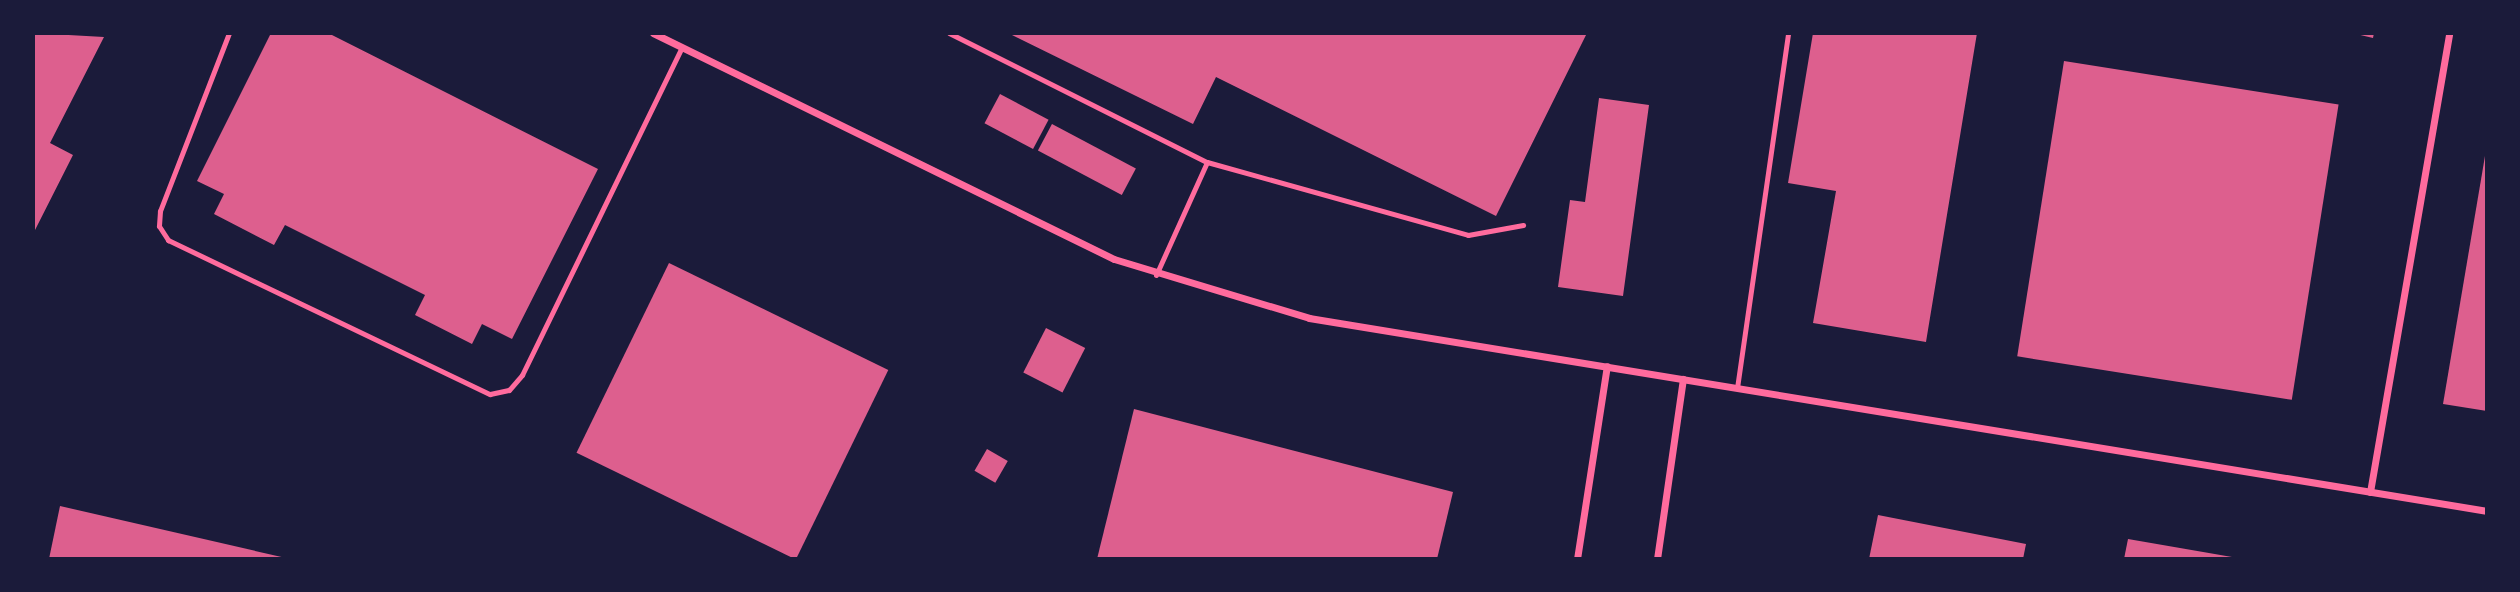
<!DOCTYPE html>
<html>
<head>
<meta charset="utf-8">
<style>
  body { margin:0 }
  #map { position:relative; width:2520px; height:592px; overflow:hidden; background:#1b1b3a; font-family:"Asap Condensed",sans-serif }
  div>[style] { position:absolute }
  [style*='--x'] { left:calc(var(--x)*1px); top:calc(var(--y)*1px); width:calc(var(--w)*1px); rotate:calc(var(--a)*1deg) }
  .building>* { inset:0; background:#dd5f8e; transform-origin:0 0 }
  .service>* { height:5px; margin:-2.5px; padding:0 2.5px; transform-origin:2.5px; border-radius:2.5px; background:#ff6b9d }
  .minor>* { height:7px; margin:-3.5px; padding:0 3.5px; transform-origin:3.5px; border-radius:3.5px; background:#ff6b9d }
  span { translate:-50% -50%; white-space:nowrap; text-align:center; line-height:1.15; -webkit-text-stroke:5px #1b1b3a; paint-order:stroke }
  .frame { position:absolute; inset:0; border:35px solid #1b1b3a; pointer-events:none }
</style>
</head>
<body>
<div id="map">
  <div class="building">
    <div style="clip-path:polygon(33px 33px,104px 37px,50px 143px,73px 155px,33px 234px)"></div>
    <div style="clip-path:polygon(271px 33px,328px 33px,598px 169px,512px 339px,482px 324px,472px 344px,415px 315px,425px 295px,285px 225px,274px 245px,214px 214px,224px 194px,197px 181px)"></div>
    <div style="clip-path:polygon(1008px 33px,1587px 33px,1496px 216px,1216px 77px,1193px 124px)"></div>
    <div style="clip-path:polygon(1813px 33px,1977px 33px,1926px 342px,1813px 323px,1836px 191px,1788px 183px)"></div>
    <div style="clip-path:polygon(2352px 33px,2374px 33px,2373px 38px)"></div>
    <div style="left:2064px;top:61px;width:278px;height:299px;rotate:9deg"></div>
    <div style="left:1000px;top:94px;width:55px;height:33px;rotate:28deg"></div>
    <div style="clip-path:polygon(1599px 98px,1649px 105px,1623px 296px,1558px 287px,1570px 200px,1585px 202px)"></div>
    <div style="left:1052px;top:124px;width:95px;height:30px;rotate:28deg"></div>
    <div style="clip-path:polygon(2485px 156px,2487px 157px,2487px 411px,2443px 404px)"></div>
    <div style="left:669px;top:263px;width:244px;height:211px;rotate:26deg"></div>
    <div style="left:1046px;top:328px;width:44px;height:50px;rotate:27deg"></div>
    <div style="clip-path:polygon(1134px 409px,1453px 492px,1437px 559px,1097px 559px)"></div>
    <div style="left:987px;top:449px;width:24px;height:25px;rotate:30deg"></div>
    <div style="clip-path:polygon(60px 506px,286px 558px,285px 559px,49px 559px)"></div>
    <div style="clip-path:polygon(1878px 515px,2026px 544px,2023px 559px,1869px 559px)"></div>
    <div style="clip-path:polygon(2128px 539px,2232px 557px,2232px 559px,2124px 559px)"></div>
  </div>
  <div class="service">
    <div style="--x:229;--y:33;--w:191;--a:111.2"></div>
    <div style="--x:160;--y:211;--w:15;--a:94"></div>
    <div style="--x:159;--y:226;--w:17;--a:57"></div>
    <div style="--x:168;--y:240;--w:357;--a:25.6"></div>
    <div style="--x:490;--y:394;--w:19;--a:-12"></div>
    <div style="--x:509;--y:390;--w:20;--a:-49"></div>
    <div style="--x:522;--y:375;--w:365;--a:-64"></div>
    <div style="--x:949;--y:33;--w:288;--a:26.6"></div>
    <div style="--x:1207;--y:162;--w:271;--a:15.6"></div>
    <div style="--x:1468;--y:235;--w:56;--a:-10.3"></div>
    <div style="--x:1156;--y:275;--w:124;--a:-65.7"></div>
    <div style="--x:1737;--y:388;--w:359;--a:-81.8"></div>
  </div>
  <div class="minor">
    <div style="--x:653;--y:33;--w:513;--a:26.12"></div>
    <div style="--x:1114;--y:259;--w:204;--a:16.8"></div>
    <div style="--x:1309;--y:318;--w:1194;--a:9.3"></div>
    <div style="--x:2370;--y:492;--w:466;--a:-80.2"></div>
    <div style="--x:1577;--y:559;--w:195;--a:-81.2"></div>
    <div style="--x:1657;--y:559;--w:182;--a:-81.8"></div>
  </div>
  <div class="frame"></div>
</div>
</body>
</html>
